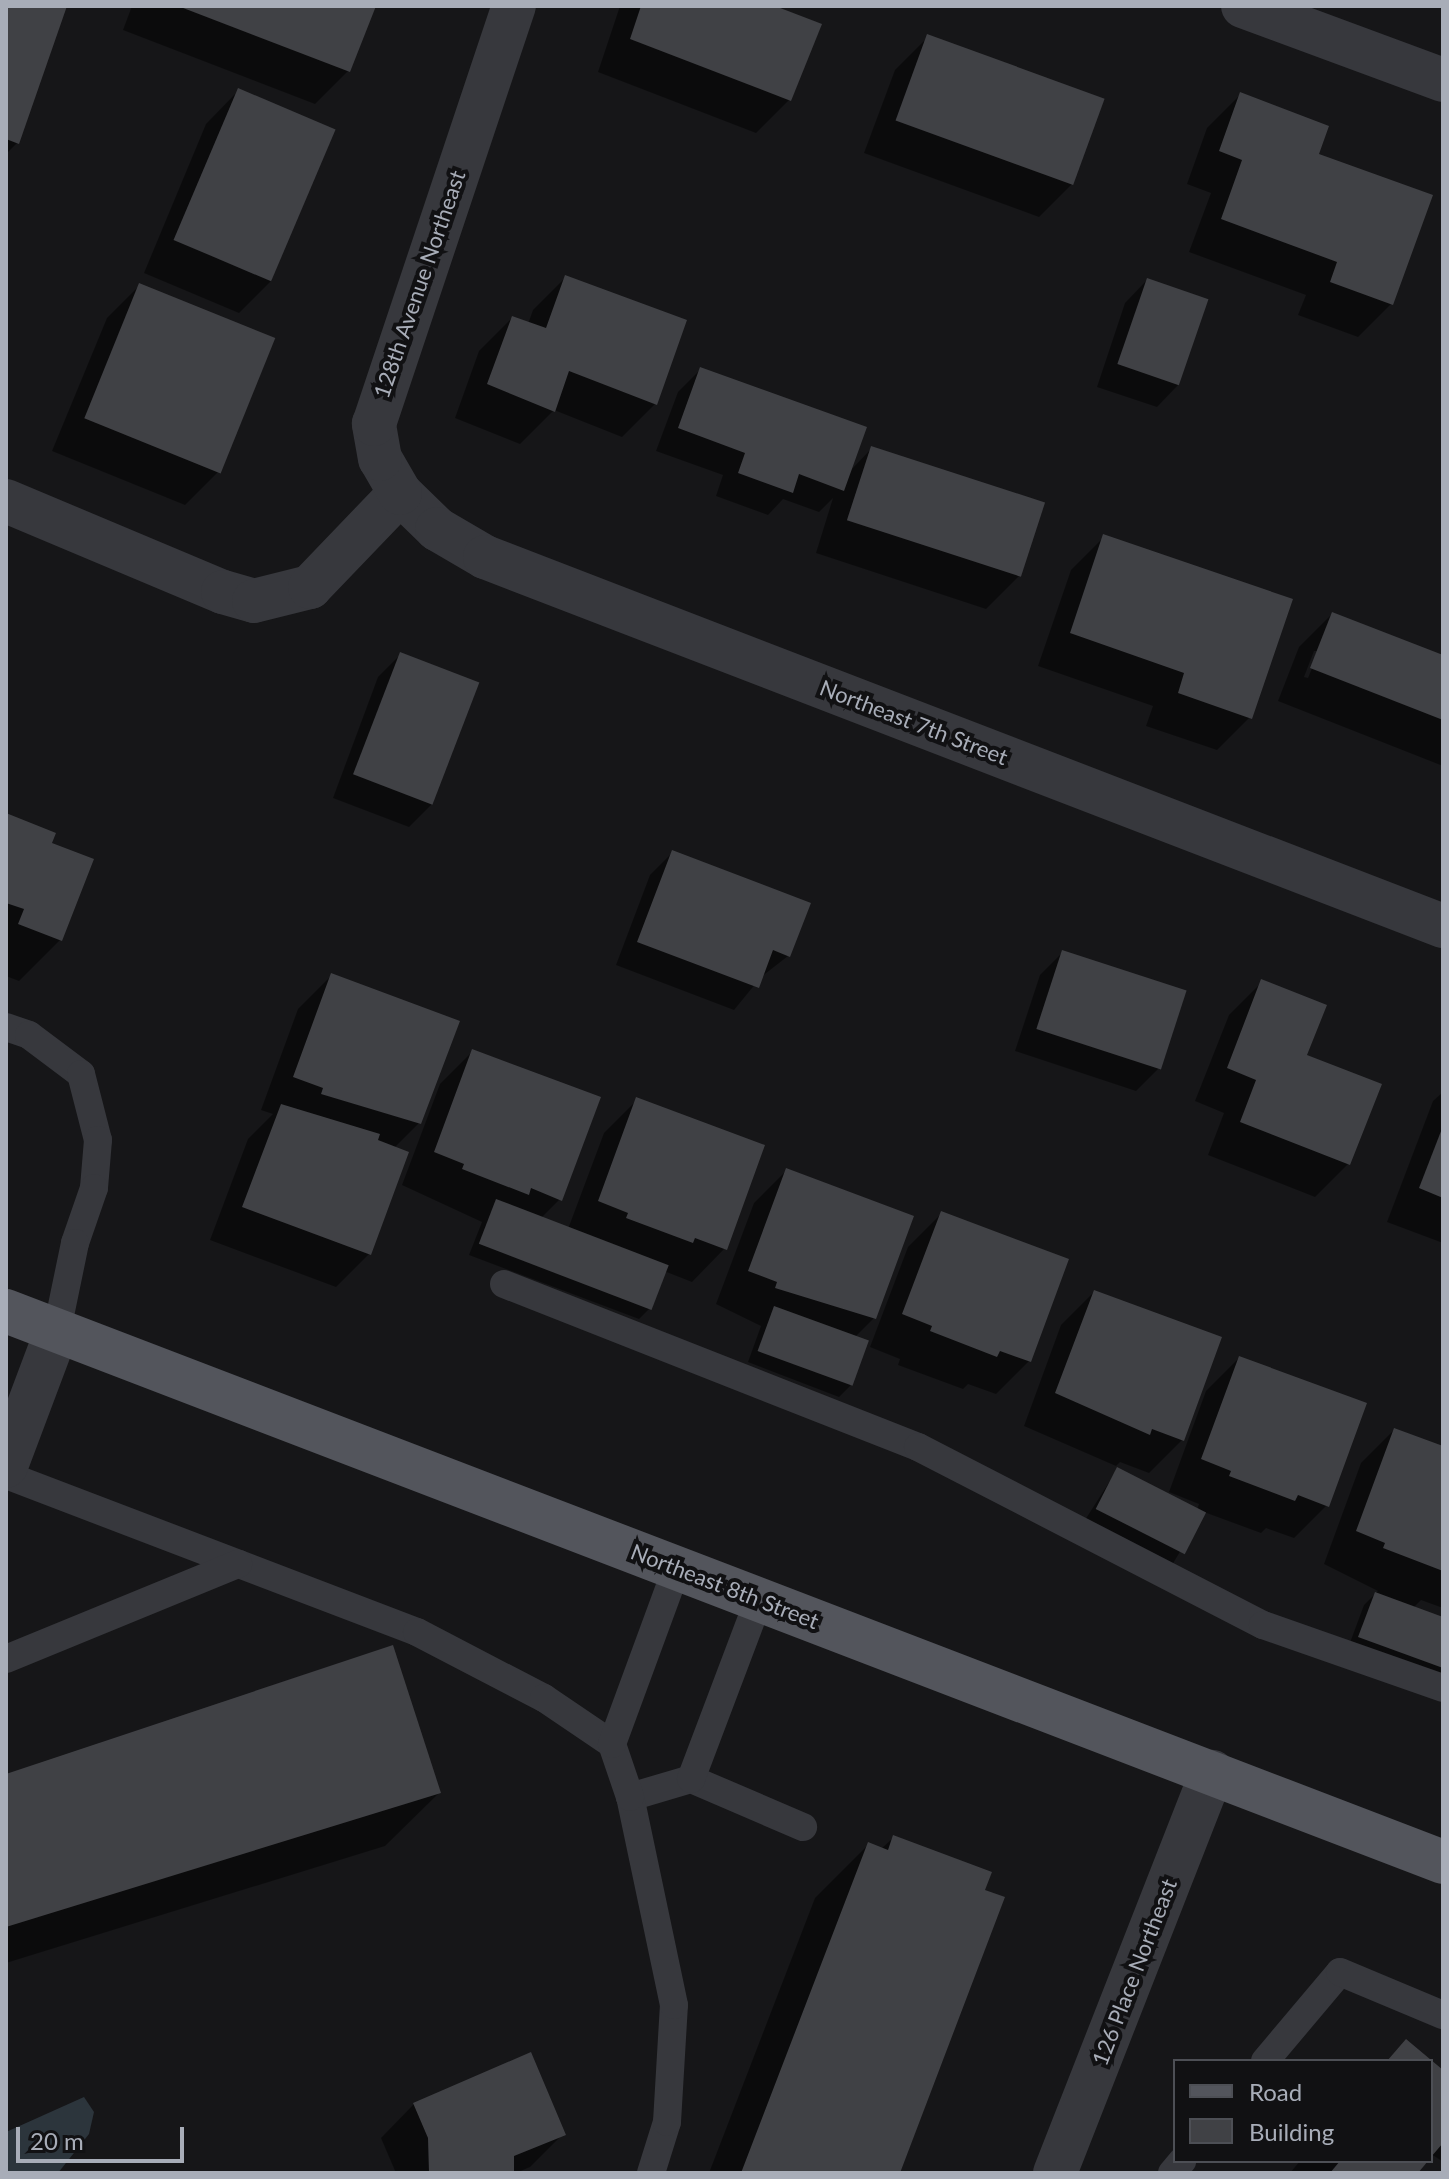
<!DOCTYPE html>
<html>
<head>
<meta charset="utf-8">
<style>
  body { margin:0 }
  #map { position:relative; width:1449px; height:2179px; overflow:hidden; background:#161618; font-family:Lato,sans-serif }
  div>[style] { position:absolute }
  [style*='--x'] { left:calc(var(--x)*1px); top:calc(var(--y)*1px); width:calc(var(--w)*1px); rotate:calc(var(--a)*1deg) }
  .water>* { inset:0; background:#2c353c }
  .shadow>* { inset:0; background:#0007 }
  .building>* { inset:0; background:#404145; transform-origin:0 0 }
  .service>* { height:28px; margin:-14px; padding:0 14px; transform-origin:14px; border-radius:14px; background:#37383d }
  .minor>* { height:44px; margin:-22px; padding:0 22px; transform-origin:22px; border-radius:22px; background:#37383d }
  .primary>* { height:44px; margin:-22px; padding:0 22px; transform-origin:22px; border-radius:22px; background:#53555c }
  span { translate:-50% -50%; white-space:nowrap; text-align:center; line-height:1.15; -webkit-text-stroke:8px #111113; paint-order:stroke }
  .street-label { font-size:22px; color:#a8adb8 }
  .frame { position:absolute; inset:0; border:8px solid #a8adb8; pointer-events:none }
  .legend { position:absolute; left:1173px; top:2059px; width:260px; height:104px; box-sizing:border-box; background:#111113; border:2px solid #4d4f55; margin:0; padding:10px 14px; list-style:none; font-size:24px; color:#a8adb8 }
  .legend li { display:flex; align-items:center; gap:16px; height:40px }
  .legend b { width:40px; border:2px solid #4d4f55 }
  .scale { position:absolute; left:16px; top:2127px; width:168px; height:36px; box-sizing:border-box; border:4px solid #a8adb8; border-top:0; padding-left:10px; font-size:24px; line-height:28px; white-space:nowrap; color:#a8adb8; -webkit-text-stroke:6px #111113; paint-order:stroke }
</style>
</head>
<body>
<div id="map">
  <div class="water">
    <div style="clip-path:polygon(84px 2097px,94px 2112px,89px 2134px,58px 2173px,6px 2173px,6px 2132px)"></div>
  </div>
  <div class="shadow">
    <div style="clip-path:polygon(6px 6px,65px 6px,17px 143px,6px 154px)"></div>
    <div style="clip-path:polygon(132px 6px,373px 6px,348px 71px,315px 104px,123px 30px)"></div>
    <div style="clip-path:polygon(620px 6px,769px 6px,789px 100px,756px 133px,598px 72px)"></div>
    <div style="clip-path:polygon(928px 37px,1072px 184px,1039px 217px,864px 153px,895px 70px)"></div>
    <div style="clip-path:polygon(238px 91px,272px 280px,239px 313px,144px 273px,206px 124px)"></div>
    <div style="clip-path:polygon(1240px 95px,1316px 155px,1391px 304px,1358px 337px,1298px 315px,1306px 295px,1189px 252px,1211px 193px,1187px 184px,1207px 128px)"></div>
    <div style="clip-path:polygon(566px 277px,655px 404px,622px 437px,554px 410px,520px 444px,455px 418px,479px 351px,512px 318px,528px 324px,533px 310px)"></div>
    <div style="clip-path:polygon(1147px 280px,1179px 384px,1157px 407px,1097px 387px,1125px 303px)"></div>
    <div style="clip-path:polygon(140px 285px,218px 472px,185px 505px,52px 451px,107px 318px)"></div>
    <div style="clip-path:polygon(701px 369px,849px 472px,872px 448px,1019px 576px,986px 609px,816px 553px,833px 498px,819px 512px,783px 499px,768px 515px,716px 496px,723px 475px,656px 451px,678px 392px)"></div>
    <div style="clip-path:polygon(1104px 537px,1250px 717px,1217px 750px,1146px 726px,1153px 706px,1038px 666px,1071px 570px)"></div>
    <div style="clip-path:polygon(evenodd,1332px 614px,1443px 657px,1443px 766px,1278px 701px,1299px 647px,1332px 614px,1314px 651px,1319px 651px,1308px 678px,1304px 677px,1314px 651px)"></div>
    <div style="clip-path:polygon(401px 654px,432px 804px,409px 827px,333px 798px,378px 677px)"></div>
    <div style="clip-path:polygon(6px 815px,49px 844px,60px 940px,19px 981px,6px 976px)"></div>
    <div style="clip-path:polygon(672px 853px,788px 956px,761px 977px,734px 1010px,616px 965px,650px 875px)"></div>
    <div style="clip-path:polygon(1063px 952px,1159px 1068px,1136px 1091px,1015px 1051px,1040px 975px)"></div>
    <div style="clip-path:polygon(331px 976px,419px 1123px,394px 1148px,369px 1254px,336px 1287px,210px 1240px,248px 1139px,273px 1114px,261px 1110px,298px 1009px)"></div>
    <div style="clip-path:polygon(1262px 982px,1305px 1056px,1380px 1085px,1348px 1164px,1315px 1197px,1208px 1155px,1224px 1113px,1195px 1101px,1229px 1015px)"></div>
    <div style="clip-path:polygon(473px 1051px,560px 1199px,541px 1218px,568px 1229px,604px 1133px,637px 1100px,725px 1248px,692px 1282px,664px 1271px,650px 1308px,639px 1319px,469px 1255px,482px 1222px,402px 1185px,440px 1084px)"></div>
    <div style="clip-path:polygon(1443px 1092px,1443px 1243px,1387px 1222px,1433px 1101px)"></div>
    <div style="clip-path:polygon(787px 1170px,874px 1318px,854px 1338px,850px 1386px,839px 1397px,748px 1362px,761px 1326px,716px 1304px,754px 1203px)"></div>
    <div style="clip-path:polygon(941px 1214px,1029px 1361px,996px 1394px,968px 1384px,963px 1389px,898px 1365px,900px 1359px,870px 1347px,908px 1247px)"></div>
    <div style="clip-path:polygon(1094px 1292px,1182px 1440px,1149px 1473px,1120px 1462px,1116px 1466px,1024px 1426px,1061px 1325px)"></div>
    <div style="clip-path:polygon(1239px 1358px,1327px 1505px,1294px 1538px,1266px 1528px,1261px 1533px,1204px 1512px,1172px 1565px,1085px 1520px,1117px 1470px,1197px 1510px,1199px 1504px,1169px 1492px,1206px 1391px)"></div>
    <div style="clip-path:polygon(1394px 1430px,1443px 1448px,1443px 1608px,1421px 1600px,1413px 1608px,1443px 1619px,1443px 1679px,1348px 1648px,1364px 1605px,1378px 1591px,1324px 1564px,1361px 1463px)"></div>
    <div style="clip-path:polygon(6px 1777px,439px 1793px,385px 1846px,6px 1963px)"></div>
    <div style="clip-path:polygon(894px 1837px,898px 2173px,709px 2173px,815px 1898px,868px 1845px,881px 1849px)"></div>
    <div style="clip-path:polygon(1431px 2063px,1443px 2073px,1442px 2161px,1431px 2154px)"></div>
    <div style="clip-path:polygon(414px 2104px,563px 2134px,530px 2167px,516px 2173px,396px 2173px,381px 2138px)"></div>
    <div style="clip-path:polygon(1300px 2161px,1425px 2161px,1415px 2173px,1290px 2173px)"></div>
  </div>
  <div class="building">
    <div style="clip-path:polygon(6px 6px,67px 6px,19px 144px,6px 139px)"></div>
    <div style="clip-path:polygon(178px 6px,376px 6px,350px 72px)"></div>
    <div style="clip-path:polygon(641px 6px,775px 6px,822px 24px,791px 101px,630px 39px)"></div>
    <div style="left:927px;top:34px;width:189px;height:92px;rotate:20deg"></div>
    <div style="left:238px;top:88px;width:106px;height:165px;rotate:23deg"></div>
    <div style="clip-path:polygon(1240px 92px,1329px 126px,1319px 154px,1433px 195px,1393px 305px,1330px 282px,1337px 262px,1221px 219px,1242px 160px,1219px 151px)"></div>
    <div style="clip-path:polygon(565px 275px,687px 320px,657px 405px,569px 371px,555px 412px,487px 384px,512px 316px,546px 328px)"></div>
    <div style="left:1147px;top:278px;width:65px;height:91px;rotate:19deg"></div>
    <div style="left:139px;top:283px;width:147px;height:146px;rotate:22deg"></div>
    <div style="clip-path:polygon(700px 367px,867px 427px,844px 491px,799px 474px,793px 493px,738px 473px,745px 453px,678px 428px)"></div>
    <div style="left:871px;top:446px;width:183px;height:78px;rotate:18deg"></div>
    <div style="clip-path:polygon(1103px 534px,1293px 599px,1252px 719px,1178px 693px,1184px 673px,1070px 633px)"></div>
    <div style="clip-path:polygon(1332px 612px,1443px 655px,1443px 720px,1310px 668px)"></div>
    <div style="left:400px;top:652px;width:85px;height:131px;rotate:21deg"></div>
    <div style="clip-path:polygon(6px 813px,56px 833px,52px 843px,94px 859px,62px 941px,18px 924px,24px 909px,6px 903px)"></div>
    <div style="clip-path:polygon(672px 850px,811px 903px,790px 957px,773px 950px,759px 988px,637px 942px)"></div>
    <div style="left:1062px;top:950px;width:131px;height:83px;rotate:18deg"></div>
    <div style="clip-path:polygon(331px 973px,460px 1021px,421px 1124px,321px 1094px,323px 1088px,293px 1077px)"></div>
    <div style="clip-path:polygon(1261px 979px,1327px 1005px,1307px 1055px,1382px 1084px,1350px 1165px,1240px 1122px,1256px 1080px,1227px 1068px)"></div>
    <div style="clip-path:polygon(472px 1049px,601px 1097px,562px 1201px,531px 1188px,529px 1195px,462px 1169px,464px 1164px,434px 1152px)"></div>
    <div style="clip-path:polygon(636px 1097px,765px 1145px,727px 1250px,695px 1238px,693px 1243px,626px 1218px,628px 1213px,598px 1201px)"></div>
    <div style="clip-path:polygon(281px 1104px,380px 1134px,378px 1140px,409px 1152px,371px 1255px,242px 1207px)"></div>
    <div style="clip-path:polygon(1443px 1126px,1443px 1198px,1419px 1188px)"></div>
    <div style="clip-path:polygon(786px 1168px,914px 1216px,876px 1319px,775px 1288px,777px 1282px,748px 1271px)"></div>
    <div style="left:496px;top:1199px;width:185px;height:48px;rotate:21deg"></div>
    <div style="clip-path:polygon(941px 1211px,1069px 1259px,1031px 1362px,1000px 1351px,997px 1357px,930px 1331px,932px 1326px,902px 1314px)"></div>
    <div style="clip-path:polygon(1094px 1290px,1222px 1337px,1184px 1441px,1152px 1429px,1150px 1435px,1055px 1393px)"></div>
    <div style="left:774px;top:1306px;width:101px;height:48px;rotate:20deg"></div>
    <div style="clip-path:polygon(1239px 1356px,1367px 1403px,1329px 1507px,1298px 1495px,1295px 1501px,1229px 1476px,1231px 1471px,1201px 1459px)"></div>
    <div style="clip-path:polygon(1394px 1428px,1443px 1446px,1443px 1571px,1383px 1548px,1385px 1543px,1356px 1531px)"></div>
    <div style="left:1117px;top:1467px;width:100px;height:47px;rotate:27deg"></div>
    <div style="clip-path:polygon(1375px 1592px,1443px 1617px,1443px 1668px,1358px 1637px)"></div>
    <div style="clip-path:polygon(393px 1645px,441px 1793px,6px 1927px,6px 1774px)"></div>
    <div style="clip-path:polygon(893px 1835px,992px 1872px,985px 1890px,1005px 1897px,900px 2173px,741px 2173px,868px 1842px,888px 1850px)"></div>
    <div style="clip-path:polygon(1406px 2039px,1443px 2070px,1443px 2143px,1431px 2157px,1431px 2061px,1387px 2061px)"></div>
    <div style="clip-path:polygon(531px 2052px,566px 2135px,514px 2156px,514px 2173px,429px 2173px,428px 2138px,413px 2103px)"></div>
    <div style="clip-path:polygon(1340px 2161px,1428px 2161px,1418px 2173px,1330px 2173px)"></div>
  </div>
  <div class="service">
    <div style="--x:6;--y:1027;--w:24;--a:19"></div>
    <div style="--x:29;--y:1035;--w:65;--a:36.9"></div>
    <div style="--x:81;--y:1074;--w:68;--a:75.6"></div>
    <div style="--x:98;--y:1140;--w:48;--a:94.8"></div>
    <div style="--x:94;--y:1188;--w:58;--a:109.1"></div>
    <div style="--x:75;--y:1243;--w:89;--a:101.7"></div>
    <div style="--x:504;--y:1284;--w:445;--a:21.5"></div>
    <div style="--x:918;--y:1447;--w:388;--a:27.3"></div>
    <div style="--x:1263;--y:1625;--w:191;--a:19.3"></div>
    <div style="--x:6;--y:1475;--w:440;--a:20.9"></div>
    <div style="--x:417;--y:1632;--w:143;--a:27.5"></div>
    <div style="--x:544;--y:1698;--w:82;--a:34.1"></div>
    <div style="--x:6;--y:1659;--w:251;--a:-22.3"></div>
    <div style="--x:691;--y:1779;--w:122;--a:23.2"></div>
    <div style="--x:630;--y:1797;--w:64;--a:-16.4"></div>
    <div style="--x:691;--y:1779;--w:192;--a:-69.3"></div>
    <div style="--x:1265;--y:2061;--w:116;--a:-49.9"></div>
    <div style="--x:1340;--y:1972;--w:112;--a:22.7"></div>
    <div style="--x:651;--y:2173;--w:53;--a:-72.6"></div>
    <div style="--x:667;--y:2122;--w:117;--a:-86.6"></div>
    <div style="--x:674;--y:2005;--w:213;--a:-101.9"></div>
    <div style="--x:630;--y:1797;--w:56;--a:-108.8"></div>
    <div style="--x:612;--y:1744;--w:189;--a:-69.8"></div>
    <div style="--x:1172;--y:2173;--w:16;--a:-50"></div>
  </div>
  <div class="minor">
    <div style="--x:1243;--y:6;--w:213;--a:20.3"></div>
    <div style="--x:400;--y:493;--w:52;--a:44.2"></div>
    <div style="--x:437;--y:529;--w:56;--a:30.3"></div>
    <div style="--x:485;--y:557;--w:1027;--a:21.07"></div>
    <div style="--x:6;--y:501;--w:235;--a:22.8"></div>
    <div style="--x:223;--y:592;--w:32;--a:16"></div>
    <div style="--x:254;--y:601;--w:58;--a:-14"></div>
    <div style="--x:310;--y:587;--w:130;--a:-46.2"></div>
    <div style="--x:400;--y:493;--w:39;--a:-120"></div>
    <div style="--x:380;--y:459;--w:36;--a:-100"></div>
    <div style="--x:374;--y:424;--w:441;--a:-71.5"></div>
    <div style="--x:6;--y:1466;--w:145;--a:-69.4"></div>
    <div style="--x:1055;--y:2173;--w:431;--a:-68.6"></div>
  </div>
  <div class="primary">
    <div style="--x:6;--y:1311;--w:1539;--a:20.98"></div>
  </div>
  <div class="street-label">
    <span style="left:419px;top:284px;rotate:-71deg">128th Avenue Northeast</span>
    <span style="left:914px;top:722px;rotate:21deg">Northeast 7th Street</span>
    <span style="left:725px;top:1586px;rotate:21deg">Northeast 8th Street</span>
    <span style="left:1134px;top:1972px;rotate:-69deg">126 Place Northeast</span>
  </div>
  <div class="frame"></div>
  <ul class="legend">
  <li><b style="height:10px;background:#53555c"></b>Road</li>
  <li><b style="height:22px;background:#404145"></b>Building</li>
  </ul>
  <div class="scale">20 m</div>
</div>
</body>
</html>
